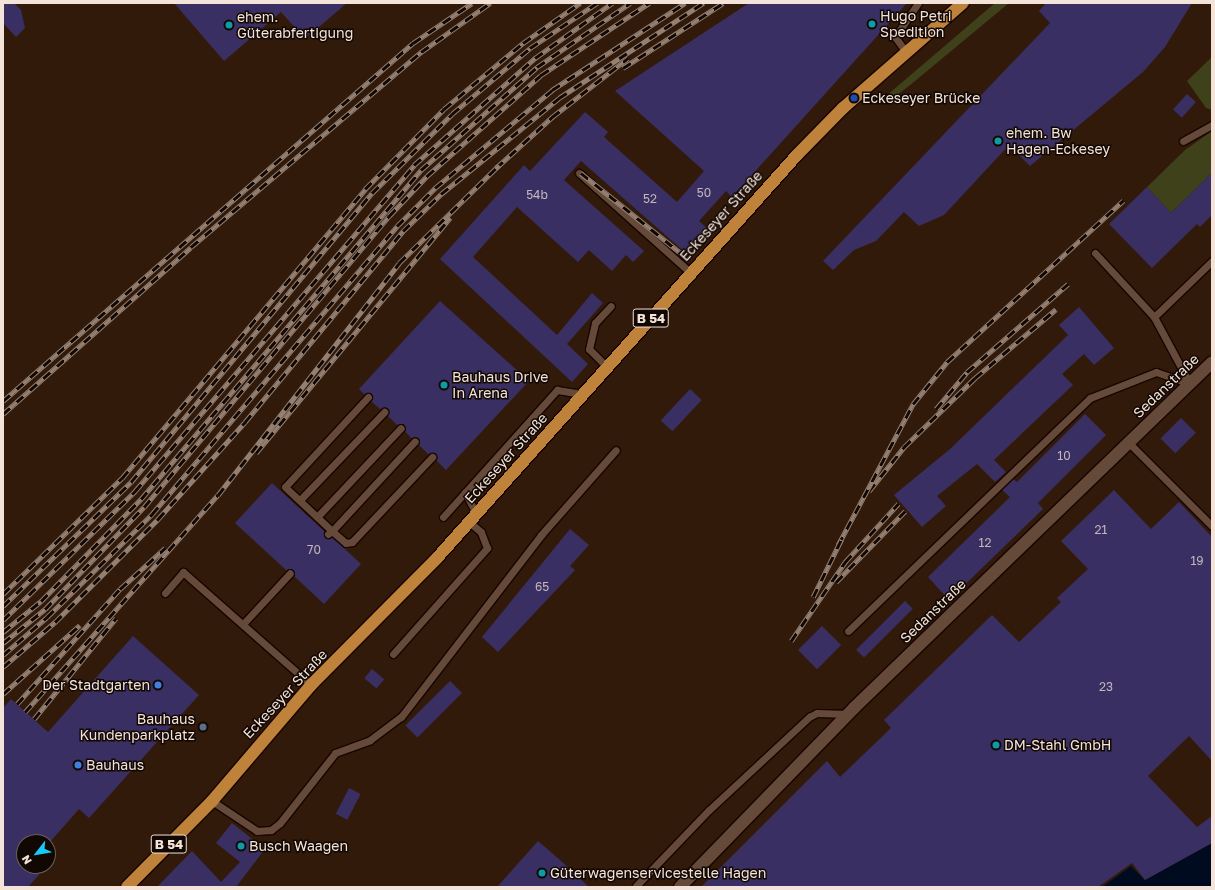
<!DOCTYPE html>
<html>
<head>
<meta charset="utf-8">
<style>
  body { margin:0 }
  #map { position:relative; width:1215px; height:890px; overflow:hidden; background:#321a0a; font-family:"Golos Text",sans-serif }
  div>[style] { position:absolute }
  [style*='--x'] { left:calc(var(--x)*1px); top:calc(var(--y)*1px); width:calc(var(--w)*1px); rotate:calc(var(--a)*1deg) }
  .green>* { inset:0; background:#3f411b }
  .water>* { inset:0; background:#000b1f }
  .building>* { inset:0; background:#392f62; transform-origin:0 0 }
  .roads { filter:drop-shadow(1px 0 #180400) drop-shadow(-1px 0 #180400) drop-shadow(0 1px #180400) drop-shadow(0 -1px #180400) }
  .lane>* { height:7px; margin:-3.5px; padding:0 3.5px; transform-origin:3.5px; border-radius:3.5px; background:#654a39 }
  .street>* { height:12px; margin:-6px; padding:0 6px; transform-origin:6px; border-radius:6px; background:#654a39 }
  .primary>* { height:12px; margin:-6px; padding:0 6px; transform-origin:6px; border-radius:6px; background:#bf823a }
  .rail>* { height:4.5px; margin-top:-2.25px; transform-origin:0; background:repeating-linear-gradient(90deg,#120803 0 9px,#948073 0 18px); box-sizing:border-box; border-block:1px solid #948073 }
  .dots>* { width:11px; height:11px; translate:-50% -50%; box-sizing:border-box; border:2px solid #120803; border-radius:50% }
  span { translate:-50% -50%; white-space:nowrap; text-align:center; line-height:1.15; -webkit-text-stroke:3px #120803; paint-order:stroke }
  .number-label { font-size:12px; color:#c5b6bb }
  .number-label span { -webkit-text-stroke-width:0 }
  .shield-label span { padding:1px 3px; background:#120803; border:1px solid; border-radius:3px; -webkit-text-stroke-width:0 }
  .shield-label { font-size:13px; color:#f4e3d9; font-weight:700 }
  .poi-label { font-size:14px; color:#f4e3d9 }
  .left { translate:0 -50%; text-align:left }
  .right { translate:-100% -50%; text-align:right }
  .street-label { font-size:14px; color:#f4e3d9 }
  .frame { position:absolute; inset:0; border:4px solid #f4e3d9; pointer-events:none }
  .north { position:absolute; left:16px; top:834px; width:40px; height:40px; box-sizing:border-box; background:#120803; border:1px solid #6c6059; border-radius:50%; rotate:239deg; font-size:11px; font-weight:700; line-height:16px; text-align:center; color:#f4e3d9 }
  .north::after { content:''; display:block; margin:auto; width:14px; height:18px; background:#16cafb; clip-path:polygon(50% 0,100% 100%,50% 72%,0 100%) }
</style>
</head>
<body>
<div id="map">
  <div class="green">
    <div style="clip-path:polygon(995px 3px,1009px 3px,909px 86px,889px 101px,879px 102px)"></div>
    <div style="clip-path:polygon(1212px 57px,1212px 110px,1206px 108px,1187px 81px)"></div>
    <div style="clip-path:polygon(1212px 131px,1212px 173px,1171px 213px,1147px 187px,1185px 150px)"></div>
  </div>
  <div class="water">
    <div style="clip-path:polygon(1212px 843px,1212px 887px,1102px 887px,1131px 866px,1145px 880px)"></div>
  </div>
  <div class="building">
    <div style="clip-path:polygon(3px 3px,14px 3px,21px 10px,25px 28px,16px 37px,3px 23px)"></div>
    <div style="clip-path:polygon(174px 3px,347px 3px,305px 39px,281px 12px,224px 61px)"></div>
    <div style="clip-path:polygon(749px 3px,907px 3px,732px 197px,726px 191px,699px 221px,709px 230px,687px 254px,581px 161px,564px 180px,644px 251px,633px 262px,626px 255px,612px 271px,589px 250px,578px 262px,517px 207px,473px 257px,557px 335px,592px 293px,603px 303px,567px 344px,588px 364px,572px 382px,440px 259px,524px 165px,530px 171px,585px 112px,608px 132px,604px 137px,677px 202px,704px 171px,615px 91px)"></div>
    <div style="clip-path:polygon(1046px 3px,1192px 3px,1165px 47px,1143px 72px,1030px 166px,1009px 145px,944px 215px,919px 226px,904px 212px,876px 241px,854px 250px,833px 270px,823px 261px,1050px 23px,1039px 11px)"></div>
    <div style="left:1187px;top:94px;width:12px;height:21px;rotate:42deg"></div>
    <div style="clip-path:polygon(1212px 173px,1212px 215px,1200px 227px,1197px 224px,1152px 268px,1109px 224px,1147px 187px,1171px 213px)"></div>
    <div style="clip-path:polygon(440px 301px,529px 381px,446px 470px,436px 460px,435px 453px,428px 454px,419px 445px,419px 438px,411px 438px,405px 431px,404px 424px,397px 425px,388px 416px,387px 408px,380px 409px,371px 401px,371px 393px,364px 394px,359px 389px)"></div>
    <div style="clip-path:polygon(1079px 307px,1114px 348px,1094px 365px,1084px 354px,1062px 374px,1073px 385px,994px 460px,1006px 472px,995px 482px,977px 464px,937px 496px,946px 506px,922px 527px,894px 495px,950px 449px,1068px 335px,1059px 325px)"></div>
    <div style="left:690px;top:389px;width:16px;height:43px;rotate:43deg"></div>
    <div style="clip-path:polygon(1085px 414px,1106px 435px,1038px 503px,1043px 509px,949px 600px,928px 577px,1010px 497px,1002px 490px,1013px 479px,1017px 482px)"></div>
    <div style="left:1181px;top:418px;width:21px;height:29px;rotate:45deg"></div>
    <div style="clip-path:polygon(272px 483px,324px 531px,324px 537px,332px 537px,361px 564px,324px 604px,294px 576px,294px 570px,286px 570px,235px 523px)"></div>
    <div style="clip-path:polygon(1114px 490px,1151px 529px,1179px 502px,1212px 537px,1212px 761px,1189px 736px,1148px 776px,1197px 827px,1212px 816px,1212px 843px,1145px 880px,1132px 863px,1098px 887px,701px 887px,827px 761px,840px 777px,891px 728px,884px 720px,992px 615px,1019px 642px,1061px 602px,1057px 598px,1088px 569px,1061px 541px)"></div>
    <div style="clip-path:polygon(570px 529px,589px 545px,570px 566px,575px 570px,498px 652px,482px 637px)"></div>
    <div style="left:905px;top:601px;width:11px;height:69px;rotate:45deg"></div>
    <div style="left:822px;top:626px;width:27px;height:34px;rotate:45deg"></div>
    <div style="clip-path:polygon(133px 636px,199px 695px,89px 818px,79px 809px,50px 842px,24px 842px,24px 866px,47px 866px,28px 887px,3px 887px,3px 708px,11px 699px,48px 732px)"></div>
    <div style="left:372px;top:669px;width:16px;height:12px;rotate:40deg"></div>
    <div style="left:450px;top:681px;width:17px;height:63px;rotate:45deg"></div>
    <div style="left:349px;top:788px;width:13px;height:29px;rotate:27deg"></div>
    <div style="clip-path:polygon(232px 823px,265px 849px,236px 887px,157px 887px,192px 851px,221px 882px,240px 862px,216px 843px)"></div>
    <div style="clip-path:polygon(538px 841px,560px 860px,589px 887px,497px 887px)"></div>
  </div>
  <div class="roads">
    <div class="lane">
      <div style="--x:906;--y:52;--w:19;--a:-126"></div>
      <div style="--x:895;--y:37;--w:41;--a:-55.9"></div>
      <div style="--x:1183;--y:141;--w:33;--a:-29"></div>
      <div style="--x:579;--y:173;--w:150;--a:41.8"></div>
      <div style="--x:1095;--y:253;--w:87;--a:47.3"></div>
      <div style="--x:607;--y:367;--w:25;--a:-135"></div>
      <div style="--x:589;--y:349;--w:27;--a:-77"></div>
      <div style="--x:595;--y:323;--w:23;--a:-47"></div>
      <div style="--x:1190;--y:384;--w:76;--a:-118.2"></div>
      <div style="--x:1154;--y:317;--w:81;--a:-44"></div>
      <div style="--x:368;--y:397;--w:122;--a:132.7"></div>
      <div style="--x:285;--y:487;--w:64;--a:43.1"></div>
      <div style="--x:332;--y:531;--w:122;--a:-47.3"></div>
      <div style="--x:1129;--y:443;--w:117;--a:45"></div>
      <div style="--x:465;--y:492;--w:25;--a:63"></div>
      <div style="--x:300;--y:500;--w:122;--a:-46.3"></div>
      <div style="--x:317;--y:517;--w:122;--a:-46.7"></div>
      <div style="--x:443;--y:517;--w:171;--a:-48.1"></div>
      <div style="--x:557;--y:390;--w:26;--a:9"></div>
      <div style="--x:328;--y:534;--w:5;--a:-37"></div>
      <div style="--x:332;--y:531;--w:18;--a:41"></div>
      <div style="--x:346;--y:543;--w:6;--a:-9"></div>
      <div style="--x:352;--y:542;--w:117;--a:-46.7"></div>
      <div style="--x:165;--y:593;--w:28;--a:-49"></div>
      <div style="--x:183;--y:572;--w:171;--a:41.4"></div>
      <div style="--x:243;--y:624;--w:69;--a:-47.3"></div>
      <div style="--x:848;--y:631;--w:336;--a:-43.9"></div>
      <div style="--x:1090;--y:398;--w:71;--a:-21.5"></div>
      <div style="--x:1156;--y:372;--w:36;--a:19"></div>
      <div style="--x:393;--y:654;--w:142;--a:-48.4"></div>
      <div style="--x:487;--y:548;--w:17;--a:-111"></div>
      <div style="--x:481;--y:532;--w:16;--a:-140"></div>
      <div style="--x:212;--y:801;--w:54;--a:33.7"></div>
      <div style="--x:257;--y:831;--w:14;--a:-4"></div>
      <div style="--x:271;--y:830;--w:11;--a:-38"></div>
      <div style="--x:280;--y:823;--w:89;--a:-51.8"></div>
      <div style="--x:335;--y:753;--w:37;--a:-20"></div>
      <div style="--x:370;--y:740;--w:39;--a:-37"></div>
      <div style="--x:401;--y:717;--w:230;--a:-52.4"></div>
      <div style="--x:541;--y:535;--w:113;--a:-48.6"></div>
      <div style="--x:636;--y:886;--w:105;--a:-46.2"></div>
      <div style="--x:709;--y:810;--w:137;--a:-42.9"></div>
      <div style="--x:809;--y:717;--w:9;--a:-27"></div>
      <div style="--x:817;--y:713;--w:32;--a:2"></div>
    </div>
    <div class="street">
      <div style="--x:680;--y:887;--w:251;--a:-45.8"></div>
      <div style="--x:855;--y:707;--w:496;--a:-44"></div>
    </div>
    <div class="primary">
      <div style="--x:127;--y:887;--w:121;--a:-45.3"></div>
      <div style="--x:212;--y:801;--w:153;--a:-49.5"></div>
      <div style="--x:311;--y:685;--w:179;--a:-45.2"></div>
      <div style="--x:437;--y:558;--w:540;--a:-48.23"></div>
      <div style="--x:797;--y:155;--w:66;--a:-45.6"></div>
      <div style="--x:843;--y:108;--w:159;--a:-41.2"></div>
    </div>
  </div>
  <div class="rail">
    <div style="--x:623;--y:68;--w:119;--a:-33"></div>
    <div style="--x:496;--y:168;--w:76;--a:-42.3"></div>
    <div style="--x:552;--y:117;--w:96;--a:-37.8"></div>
    <div style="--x:581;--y:173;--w:128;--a:38.7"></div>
    <div style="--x:3;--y:401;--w:544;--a:-41.13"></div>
    <div style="--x:413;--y:43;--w:71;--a:-34.1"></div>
    <div style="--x:936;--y:409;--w:48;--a:-50"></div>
    <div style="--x:967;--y:372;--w:134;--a:-41.1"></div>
    <div style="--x:3;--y:414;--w:251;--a:-41.6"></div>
    <div style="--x:191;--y:247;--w:302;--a:-40.3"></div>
    <div style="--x:421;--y:52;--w:85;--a:-35.4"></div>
    <div style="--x:256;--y:453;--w:305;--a:-50.5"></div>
    <div style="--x:869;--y:491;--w:56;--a:-51.5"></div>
    <div style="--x:904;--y:447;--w:99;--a:-44.2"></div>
    <div style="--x:975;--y:378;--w:106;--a:-40.4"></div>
    <div style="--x:838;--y:545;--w:160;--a:-62"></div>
    <div style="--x:913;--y:404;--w:54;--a:-51"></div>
    <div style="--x:947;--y:362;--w:239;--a:-42.5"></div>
    <div style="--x:836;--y:582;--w:99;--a:-45.8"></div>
    <div style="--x:3;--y:594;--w:166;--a:-44.3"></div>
    <div style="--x:122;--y:478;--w:378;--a:-49.9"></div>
    <div style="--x:365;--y:189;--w:112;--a:-45.4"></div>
    <div style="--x:444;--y:109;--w:103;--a:-39.9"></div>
    <div style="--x:523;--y:43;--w:70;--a:-35.1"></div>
    <div style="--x:813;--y:597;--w:64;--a:-63.8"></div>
    <div style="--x:3;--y:606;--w:178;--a:-44.1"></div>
    <div style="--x:131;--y:482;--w:376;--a:-50.2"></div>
    <div style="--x:372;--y:193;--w:112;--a:-44.6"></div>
    <div style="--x:452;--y:114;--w:102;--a:-40.2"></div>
    <div style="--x:530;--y:48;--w:81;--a:-33.9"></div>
    <div style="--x:3;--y:620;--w:185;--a:-44.3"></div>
    <div style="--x:135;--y:491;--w:429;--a:-49.4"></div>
    <div style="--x:414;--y:165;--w:162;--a:-41.5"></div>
    <div style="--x:535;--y:58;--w:95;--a:-35.5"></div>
    <div style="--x:3;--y:632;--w:49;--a:-39.2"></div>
    <div style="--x:41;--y:601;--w:143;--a:-45.6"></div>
    <div style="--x:141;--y:499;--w:432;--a:-49.6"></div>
    <div style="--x:421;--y:170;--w:155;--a:-41.6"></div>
    <div style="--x:537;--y:67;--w:113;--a:-34.5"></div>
    <div style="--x:791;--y:641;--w:96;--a:-55.6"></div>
    <div style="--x:845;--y:562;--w:79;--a:-47.6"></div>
    <div style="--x:3;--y:643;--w:54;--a:-39"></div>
    <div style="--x:45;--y:609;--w:142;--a:-45.9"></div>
    <div style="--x:144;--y:507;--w:380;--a:-49.9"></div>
    <div style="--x:389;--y:216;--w:55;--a:-46.5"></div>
    <div style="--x:427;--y:176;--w:152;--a:-41.5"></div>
    <div style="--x:541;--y:75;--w:130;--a:-33.7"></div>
    <div style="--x:3;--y:655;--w:58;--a:-40.8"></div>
    <div style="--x:47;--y:617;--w:147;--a:-44.4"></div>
    <div style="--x:152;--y:514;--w:378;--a:-49.6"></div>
    <div style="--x:397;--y:226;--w:54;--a:-45"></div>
    <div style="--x:435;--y:188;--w:153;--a:-39.9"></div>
    <div style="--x:552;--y:90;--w:159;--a:-33.2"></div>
    <div style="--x:3;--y:667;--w:69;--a:-40.9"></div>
    <div style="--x:55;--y:622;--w:146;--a:-45"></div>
    <div style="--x:158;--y:519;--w:130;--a:-48.1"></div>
    <div style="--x:245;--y:422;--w:248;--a:-50.4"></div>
    <div style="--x:403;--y:231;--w:53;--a:-44.2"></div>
    <div style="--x:441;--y:194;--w:152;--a:-39.1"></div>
    <div style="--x:559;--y:98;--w:173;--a:-33.4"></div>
    <div style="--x:3;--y:694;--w:103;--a:-41.9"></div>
    <div style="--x:17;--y:704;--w:154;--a:-48.2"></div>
    <div style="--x:120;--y:589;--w:61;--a:-42.3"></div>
    <div style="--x:25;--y:712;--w:290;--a:-48.4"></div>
    <div style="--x:218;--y:495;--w:294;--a:-52"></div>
    <div style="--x:399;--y:263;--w:140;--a:-44.4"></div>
    <div style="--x:34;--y:719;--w:130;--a:-50.9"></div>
  </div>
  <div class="dots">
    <div style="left:872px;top:24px;background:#0f9aa8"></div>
    <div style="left:229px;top:25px;background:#0f9aa8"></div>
    <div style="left:854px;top:98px;background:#1a4fb4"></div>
    <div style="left:998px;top:141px;background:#0f9aa8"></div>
    <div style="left:444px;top:385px;background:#0f9aa8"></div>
    <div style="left:158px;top:685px;background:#3f7fe0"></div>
    <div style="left:203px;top:727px;background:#5c6f8a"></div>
    <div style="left:996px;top:745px;background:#0f9aa8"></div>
    <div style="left:78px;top:765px;background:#3f7fe0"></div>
    <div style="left:241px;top:846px;background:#0f9aa8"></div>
    <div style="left:542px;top:873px;background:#0f9aa8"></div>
  </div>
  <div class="number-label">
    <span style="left:704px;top:193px">50</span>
    <span style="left:537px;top:195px">54b</span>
    <span style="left:650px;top:199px">52</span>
    <span style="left:1064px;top:456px">10</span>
    <span style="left:1101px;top:530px">21</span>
    <span style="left:985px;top:543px">12</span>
    <span style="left:314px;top:550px">70</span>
    <span style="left:1197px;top:561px">19</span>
    <span style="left:542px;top:587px">65</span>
    <span style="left:1106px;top:687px">23</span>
  </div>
  <div class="shield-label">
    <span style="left:651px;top:318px">B 54</span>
    <span style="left:169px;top:844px">B 54</span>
  </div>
  <div class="poi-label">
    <span class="left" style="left:880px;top:24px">Hugo Petri<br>Spedition</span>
    <span class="left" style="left:237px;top:25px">ehem.<br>Güterabfertigung</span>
    <span class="left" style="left:862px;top:98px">Eckeseyer Brücke</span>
    <span class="left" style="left:1006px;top:141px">ehem. Bw<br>Hagen-Eckesey</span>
    <span class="left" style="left:452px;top:385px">Bauhaus Drive<br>In Arena</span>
    <span class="right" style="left:150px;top:685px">Der Stadtgarten</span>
    <span class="right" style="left:195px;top:727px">Bauhaus<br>Kundenparkplatz</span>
    <span class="left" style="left:1004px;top:745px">DM-Stahl GmbH</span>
    <span class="left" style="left:86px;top:765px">Bauhaus</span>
    <span class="left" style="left:249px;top:846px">Busch Waagen</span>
    <span class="left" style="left:550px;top:873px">Güterwagenservicestelle Hagen</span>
  </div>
  <div class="street-label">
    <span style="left:721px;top:216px;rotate:-48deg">Eckeseyer Straße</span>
    <span style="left:1166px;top:386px;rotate:-44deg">Sedanstraße</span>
    <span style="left:506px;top:458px;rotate:-48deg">Eckeseyer Straße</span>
    <span style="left:933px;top:611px;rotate:-44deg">Sedanstraße</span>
    <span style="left:285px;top:694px;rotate:-47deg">Eckeseyer Straße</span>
  </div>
  <div class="frame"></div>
  <div class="north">N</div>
</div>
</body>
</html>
